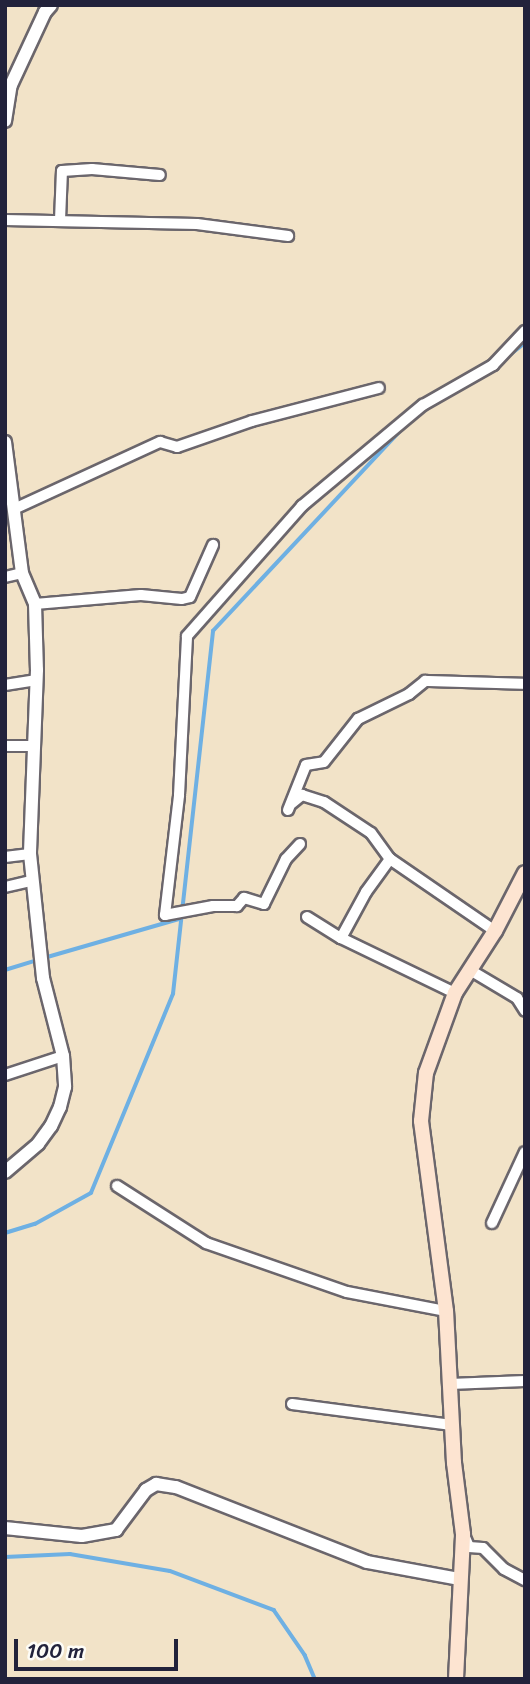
<!DOCTYPE html>
<html>
<head>
<meta charset="utf-8">
<style>
  body { margin:0 }
  #map { position:relative; width:530px; height:1684px; overflow:hidden; background:#f2e3c8; font-family:Sriracha,sans-serif }
  div>[style] { position:absolute }
  [style*='--x'] { left:calc(var(--x)*1px); top:calc(var(--y)*1px); width:calc(var(--w)*1px); rotate:calc(var(--a)*1deg) }
  .stream>* { height:3.5px; margin:-1.75px; padding:0 1.75px; transform-origin:1.75px; border-radius:1.75px; background:#6eb0e3 }
  .roads { filter:drop-shadow(2px 0 #6b666c) drop-shadow(-2px 0 #6b666c) drop-shadow(0 2px #6b666c) drop-shadow(0 -2px #6b666c) }
  .minor>* { height:10px; margin:-5px; padding:0 5px; transform-origin:5px; border-radius:5px; background:#fff }
  .tertiary>* { height:12px; margin:-6px; padding:0 6px; transform-origin:6px; border-radius:6px; background:#fff }
  .secondary>* { height:14px; margin:-7px; padding:0 7px; transform-origin:7px; border-radius:7px; background:#fde4d1 }
  span { translate:-50% -50%; white-space:nowrap; text-align:center; line-height:1.15; -webkit-text-stroke:5px #fdfcf7; paint-order:stroke }
  .frame { position:absolute; inset:0; border:7px solid #22223b; pointer-events:none }
  .scale { position:absolute; left:14px; top:1639px; width:164px; height:32px; box-sizing:border-box; border:4px solid #22223b; border-top:0; padding-left:9px; font-size:21px; line-height:24px; white-space:nowrap; color:#22223b; -webkit-text-stroke:5px #fdfcf7; paint-order:stroke }
</style>
</head>
<body>
<div id="map">
  <div class="stream">
    <div style="--x:502;--y:361;--w:29;--a:-38"></div>
    <div style="--x:44;--y:958;--w:141;--a:-16.1"></div>
    <div style="--x:5;--y:970;--w:34;--a:-17"></div>
    <div style="--x:5;--y:1233;--w:31;--a:-17"></div>
    <div style="--x:35;--y:1224;--w:64;--a:-29"></div>
    <div style="--x:91;--y:1193;--w:215;--a:-67.6"></div>
    <div style="--x:173;--y:994;--w:365;--a:-83.7"></div>
    <div style="--x:213;--y:631;--w:282;--a:-46.9"></div>
    <div style="--x:5;--y:1557;--w:65;--a:-2.6"></div>
    <div style="--x:70;--y:1554;--w:101;--a:9.6"></div>
    <div style="--x:170;--y:1571;--w:111;--a:20.6"></div>
    <div style="--x:274;--y:1610;--w:55;--a:55.4"></div>
    <div style="--x:305;--y:1655;--w:26;--a:67"></div>
  </div>
  <div class="roads">
    <div class="minor">
      <div style="--x:5;--y:220;--w:192;--a:1.2"></div>
      <div style="--x:197;--y:224;--w:92;--a:7.5"></div>
      <div style="--x:60;--y:220;--w:49;--a:-87.7"></div>
      <div style="--x:62;--y:171;--w:30;--a:-4"></div>
      <div style="--x:92;--y:169;--w:68;--a:5"></div>
      <div style="--x:14;--y:509;--w:161;--a:-24.7"></div>
      <div style="--x:160;--y:442;--w:18;--a:16"></div>
      <div style="--x:177;--y:447;--w:79;--a:-19.1"></div>
      <div style="--x:252;--y:421;--w:131;--a:-14.6"></div>
      <div style="--x:5;--y:577;--w:17;--a:-13"></div>
      <div style="--x:35;--y:604;--w:106;--a:-4.9"></div>
      <div style="--x:141;--y:595;--w:41;--a:5.6"></div>
      <div style="--x:182;--y:599;--w:8;--a:-14"></div>
      <div style="--x:190;--y:597;--w:57;--a:-66.1"></div>
      <div style="--x:5;--y:685;--w:32;--a:-9"></div>
      <div style="--x:5;--y:746;--w:29;--a:0"></div>
      <div style="--x:292;--y:803;--w:13;--a:-39"></div>
      <div style="--x:302;--y:795;--w:23;--a:18"></div>
      <div style="--x:324;--y:802;--w:56;--a:33.4"></div>
      <div style="--x:371;--y:833;--w:32;--a:54"></div>
      <div style="--x:390;--y:859;--w:127;--a:34.4"></div>
      <div style="--x:288;--y:810;--w:48;--a:-68.2"></div>
      <div style="--x:306;--y:765;--w:18;--a:-9"></div>
      <div style="--x:324;--y:762;--w:55;--a:-51.7"></div>
      <div style="--x:358;--y:719;--w:57;--a:-26.1"></div>
      <div style="--x:409;--y:694;--w:21;--a:-39"></div>
      <div style="--x:425;--y:681;--w:100;--a:1.7"></div>
      <div style="--x:300;--y:844;--w:21;--a:133"></div>
      <div style="--x:286;--y:859;--w:50;--a:116.1"></div>
      <div style="--x:264;--y:904;--w:21;--a:-163"></div>
      <div style="--x:244;--y:898;--w:11;--a:131"></div>
      <div style="--x:237;--y:906;--w:24;--a:180"></div>
      <div style="--x:213;--y:906;--w:49;--a:169.4"></div>
      <div style="--x:165;--y:915;--w:121;--a:-83.3"></div>
      <div style="--x:179;--y:795;--w:159;--a:-87.1"></div>
      <div style="--x:187;--y:636;--w:174;--a:-48.5"></div>
      <div style="--x:302;--y:506;--w:158;--a:-39.9"></div>
      <div style="--x:423;--y:405;--w:81;--a:-29.7"></div>
      <div style="--x:493;--y:365;--w:47;--a:-46.7"></div>
      <div style="--x:5;--y:857;--w:25;--a:-7"></div>
      <div style="--x:5;--y:887;--w:28;--a:-13"></div>
      <div style="--x:307;--y:917;--w:40;--a:32"></div>
      <div style="--x:341;--y:938;--w:127;--a:25.8"></div>
      <div style="--x:341;--y:938;--w:52;--a:-61.5"></div>
      <div style="--x:366;--y:892;--w:41;--a:-54"></div>
      <div style="--x:470;--y:970;--w:55;--a:30.8"></div>
      <div style="--x:517;--y:998;--w:15;--a:58"></div>
      <div style="--x:5;--y:1075;--w:61;--a:-18.1"></div>
      <div style="--x:117;--y:1186;--w:106;--a:32.6"></div>
      <div style="--x:206;--y:1243;--w:149;--a:19.2"></div>
      <div style="--x:347;--y:1292;--w:101;--a:10.9"></div>
      <div style="--x:492;--y:1223;--w:78;--a:-65.1"></div>
      <div style="--x:450;--y:1384;--w:75;--a:-2.3"></div>
      <div style="--x:292;--y:1404;--w:161;--a:7.5"></div>
      <div style="--x:464;--y:1535;--w:13;--a:67"></div>
      <div style="--x:469;--y:1547;--w:14;--a:4"></div>
      <div style="--x:483;--y:1548;--w:30;--a:45"></div>
      <div style="--x:504;--y:1569;--w:24;--a:28"></div>
    </div>
    <div class="tertiary">
      <div style="--x:5;--y:121;--w:36;--a:-81"></div>
      <div style="--x:11;--y:85;--w:81;--a:-65"></div>
      <div style="--x:45;--y:12;--w:9;--a:-49"></div>
      <div style="--x:5;--y:442;--w:132;--a:82.6"></div>
      <div style="--x:22;--y:573;--w:34;--a:67"></div>
      <div style="--x:35;--y:604;--w:66;--a:88.3"></div>
      <div style="--x:37;--y:670;--w:184;--a:92.2"></div>
      <div style="--x:30;--y:854;--w:125;--a:84"></div>
      <div style="--x:43;--y:978;--w:81;--a:75.6"></div>
      <div style="--x:63;--y:1056;--w:31;--a:86"></div>
      <div style="--x:65;--y:1087;--w:21;--a:104"></div>
      <div style="--x:60;--y:1107;--w:21;--a:115"></div>
      <div style="--x:51;--y:1126;--w:22;--a:126"></div>
      <div style="--x:38;--y:1144;--w:43;--a:139.7"></div>
      <div style="--x:5;--y:1528;--w:77;--a:5.9"></div>
      <div style="--x:82;--y:1536;--w:35;--a:-10"></div>
      <div style="--x:116;--y:1530;--w:50;--a:-53.1"></div>
      <div style="--x:146;--y:1490;--w:12;--a:-31"></div>
      <div style="--x:156;--y:1484;--w:20;--a:9"></div>
      <div style="--x:176;--y:1487;--w:205;--a:21.4"></div>
      <div style="--x:367;--y:1562;--w:94;--a:10.5"></div>
    </div>
    <div class="secondary">
      <div style="--x:456;--y:1679;--w:145;--a:-87.2"></div>
      <div style="--x:463;--y:1534;--w:72;--a:-97.2"></div>
      <div style="--x:454;--y:1463;--w:152;--a:-93"></div>
      <div style="--x:446;--y:1311;--w:192;--a:-97.5"></div>
      <div style="--x:421;--y:1121;--w:48;--a:-84.1"></div>
      <div style="--x:426;--y:1073;--w:85;--a:-70.1"></div>
      <div style="--x:455;--y:993;--w:74;--a:-57.2"></div>
      <div style="--x:495;--y:931;--w:65;--a:-62.7"></div>
    </div>
  </div>
  <div class="frame"></div>
  <div class="scale">100 m</div>
</div>
</body>
</html>
